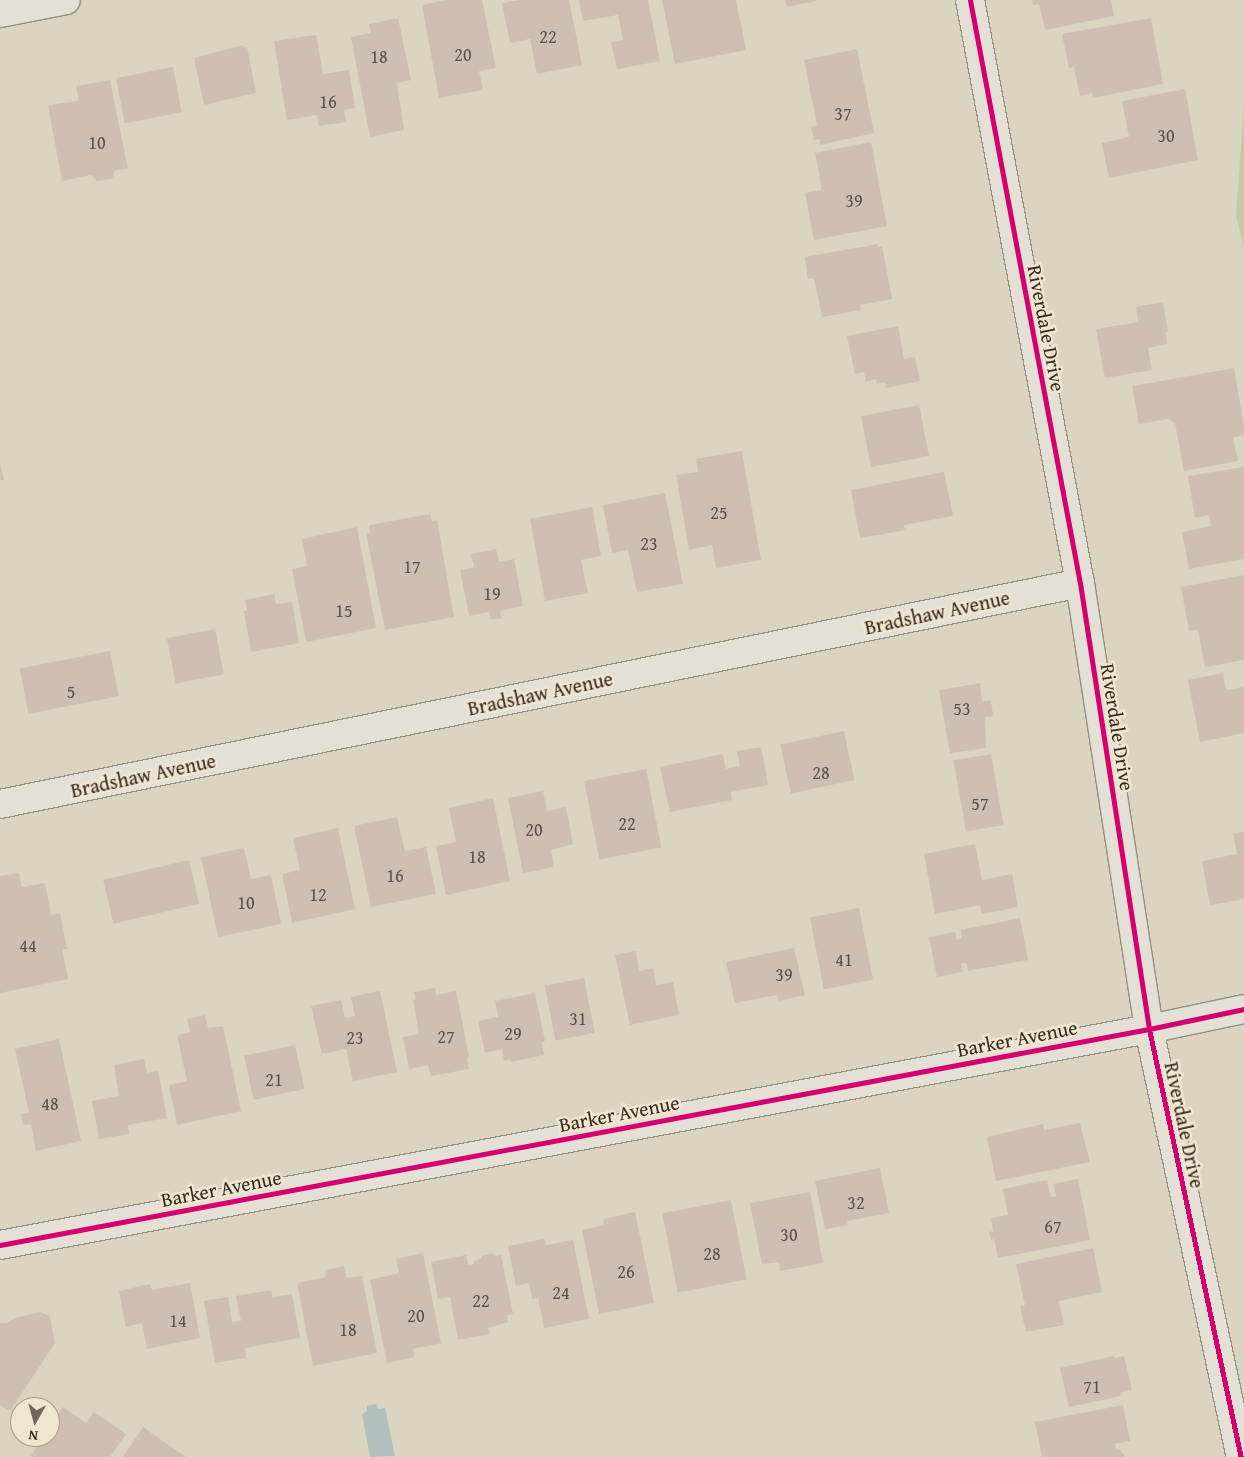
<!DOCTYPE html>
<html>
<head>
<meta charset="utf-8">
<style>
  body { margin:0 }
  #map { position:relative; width:1244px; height:1457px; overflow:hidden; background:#dbd4c1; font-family:"Gentium Book Plus",serif }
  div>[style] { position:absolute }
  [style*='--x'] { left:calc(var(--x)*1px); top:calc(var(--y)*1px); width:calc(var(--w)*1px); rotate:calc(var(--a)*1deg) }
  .green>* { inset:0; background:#c9c8a3 }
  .water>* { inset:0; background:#b0c0bc }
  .building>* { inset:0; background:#cfbfb2; transform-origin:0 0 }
  .roads { filter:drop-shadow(1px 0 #948e83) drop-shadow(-1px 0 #948e83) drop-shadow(0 1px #948e83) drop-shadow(0 -1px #948e83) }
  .minor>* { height:28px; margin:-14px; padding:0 14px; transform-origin:14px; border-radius:14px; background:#e4e0d6 }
  .cycleway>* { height:5px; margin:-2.5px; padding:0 2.5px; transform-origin:2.5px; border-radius:2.5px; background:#d6006c }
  span { translate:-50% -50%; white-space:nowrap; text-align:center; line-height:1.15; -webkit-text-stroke:5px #efe6d0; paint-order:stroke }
  .number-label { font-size:18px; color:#5c4f47 }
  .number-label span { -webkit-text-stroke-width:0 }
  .street-label { font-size:20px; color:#362a23 }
  .north { position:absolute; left:10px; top:1397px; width:50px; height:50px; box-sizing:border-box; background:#efe6d0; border:1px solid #a59b8b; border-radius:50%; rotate:187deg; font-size:14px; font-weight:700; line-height:20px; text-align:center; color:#362a23 }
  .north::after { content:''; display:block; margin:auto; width:18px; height:22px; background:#70665a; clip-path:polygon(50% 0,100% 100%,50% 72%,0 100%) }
</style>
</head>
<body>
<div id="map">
  <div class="green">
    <div style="clip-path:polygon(1244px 106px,1244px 249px,1236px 215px)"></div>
  </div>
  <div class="water">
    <div style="clip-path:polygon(377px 1404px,378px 1409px,385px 1408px,395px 1456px,370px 1457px,362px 1414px,367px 1411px,367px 1406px)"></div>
  </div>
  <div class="building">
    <div style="clip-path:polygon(447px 0,482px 0,496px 68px,479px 71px,483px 90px,439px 98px,422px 5px)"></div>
    <div style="clip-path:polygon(520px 0,569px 0,582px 65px,537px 74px,530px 39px,510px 43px,502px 3px)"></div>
    <div style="clip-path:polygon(579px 0,648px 0,660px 61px,617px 69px,611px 42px,623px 40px,618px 15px,583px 21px)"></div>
    <div style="clip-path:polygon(662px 0,736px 0,746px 50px,675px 64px)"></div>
    <div style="clip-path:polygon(785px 0,816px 0,816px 1px,787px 7px)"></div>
    <div style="clip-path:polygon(1032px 0,1111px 0,1114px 16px,1045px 30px,1039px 4px,1033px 5px)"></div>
    <div style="clip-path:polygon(398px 18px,411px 80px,397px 83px,404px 130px,370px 137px,351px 37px,371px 33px,369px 24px)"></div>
    <div style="clip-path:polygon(1151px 18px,1163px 84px,1093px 98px,1092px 93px,1080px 96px,1074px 67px,1069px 68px,1062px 34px)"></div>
    <div style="clip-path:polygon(316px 35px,323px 74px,349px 70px,355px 108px,344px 110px,346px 122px,319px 126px,317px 115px,287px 120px,274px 41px)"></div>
    <div style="clip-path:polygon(243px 45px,244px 48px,247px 47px,256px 93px,204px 105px,194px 58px)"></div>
    <div style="clip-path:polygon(857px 49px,874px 133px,820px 145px,820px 139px,814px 140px,811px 127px,817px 125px,804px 60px)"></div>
    <div style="left:173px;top:67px;width:46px;height:58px;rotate:79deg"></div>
    <div style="clip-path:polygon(110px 80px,128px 169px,115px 170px,112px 179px,97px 181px,91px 175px,62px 181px,48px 105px,79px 101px,76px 86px)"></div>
    <div style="clip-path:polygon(1185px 89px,1198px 160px,1109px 178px,1102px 143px,1129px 137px,1122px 101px)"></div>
    <div style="clip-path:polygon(871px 142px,887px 226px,814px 240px,805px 193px,822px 190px,815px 153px)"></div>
    <div style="clip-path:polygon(878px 244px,878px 247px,882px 246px,892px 299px,860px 305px,861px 310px,822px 317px,814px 278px,808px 279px,805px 257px)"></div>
    <div style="clip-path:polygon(1163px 302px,1168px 332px,1166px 332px,1167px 344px,1148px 348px,1152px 370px,1105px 378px,1096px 329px,1138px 322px,1136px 307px)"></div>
    <div style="clip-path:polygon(898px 326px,904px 359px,915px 357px,920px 381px,886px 388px,885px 382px,877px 384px,876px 379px,866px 382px,864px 372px,855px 374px,847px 336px)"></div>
    <div style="clip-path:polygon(1234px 368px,1244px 426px,1244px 435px,1233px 437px,1238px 461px,1184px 471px,1175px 423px,1168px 419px,1139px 424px,1132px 386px)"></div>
    <div style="left:919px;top:405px;width:52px;height:59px;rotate:79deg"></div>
    <div style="clip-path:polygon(742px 451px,761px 560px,716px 568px,712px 545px,689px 550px,676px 475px,698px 472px,696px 459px)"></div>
    <div style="clip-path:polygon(0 463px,4px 480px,0 480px)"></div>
    <div style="clip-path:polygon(1244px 467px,1244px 559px,1189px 569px,1182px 532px,1211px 526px,1209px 515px,1195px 518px,1188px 476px)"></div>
    <div style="clip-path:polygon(944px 472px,953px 516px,904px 525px,905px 530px,860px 538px,851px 490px)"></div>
    <div style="clip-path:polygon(665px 493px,683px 584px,637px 592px,628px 550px,612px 553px,603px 505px)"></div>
    <div style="clip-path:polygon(592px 507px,601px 556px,581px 560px,588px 593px,545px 601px,530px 519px)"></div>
    <div style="clip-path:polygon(430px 514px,432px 521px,437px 520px,454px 617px,385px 630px,366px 533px,370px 533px,369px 525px)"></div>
    <div style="clip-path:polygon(357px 527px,376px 628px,306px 642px,292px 569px,307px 566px,302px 539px)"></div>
    <div style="clip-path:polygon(496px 549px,499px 562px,514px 559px,523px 606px,500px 611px,501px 618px,491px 620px,489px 612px,469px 616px,460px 570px,474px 567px,471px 554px)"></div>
    <div style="clip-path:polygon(1244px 575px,1244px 660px,1205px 667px,1198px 630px,1189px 631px,1181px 587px)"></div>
    <div style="clip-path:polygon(274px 594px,276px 604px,292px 602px,299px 643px,251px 652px,244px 611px,247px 611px,245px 600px)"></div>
    <div style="left:215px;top:629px;width:46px;height:49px;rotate:79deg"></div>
    <div style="left:110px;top:651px;width:46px;height:92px;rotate:79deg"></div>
    <div style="clip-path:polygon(1223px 673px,1226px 690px,1244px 687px,1244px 733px,1200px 742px,1188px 680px)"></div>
    <div style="clip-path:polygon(980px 683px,982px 701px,991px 700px,993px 716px,985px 717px,986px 748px,950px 753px,939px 690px)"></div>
    <div style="left:844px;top:731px;width:50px;height:65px;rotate:78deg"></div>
    <div style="clip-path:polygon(761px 747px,768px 785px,731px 792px,732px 800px,670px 812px,660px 767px,723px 754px,726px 769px,740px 766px,737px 751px)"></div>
    <div style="left:991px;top:754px;width:72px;height:38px;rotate:80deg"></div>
    <div style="left:646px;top:769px;width:80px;height:63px;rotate:79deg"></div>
    <div style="clip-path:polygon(543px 791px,547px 811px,566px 807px,573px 844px,551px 850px,554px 867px,523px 873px,508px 798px)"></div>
    <div style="clip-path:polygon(493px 798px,510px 881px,446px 895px,436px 846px,456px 842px,449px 808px)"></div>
    <div style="clip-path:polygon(397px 817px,405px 851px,426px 847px,436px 894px,371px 907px,354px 826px)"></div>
    <div style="clip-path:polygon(338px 828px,355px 909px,292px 923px,282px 874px,300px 870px,293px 838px)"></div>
    <div style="clip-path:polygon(1244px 832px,1244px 899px,1210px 905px,1202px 861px,1237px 854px,1233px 834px)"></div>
    <div style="clip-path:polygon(975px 844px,982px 880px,1012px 874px,1018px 907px,982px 914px,980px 905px,935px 914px,924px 854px)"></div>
    <div style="clip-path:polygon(244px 848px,251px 879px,271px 875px,281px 924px,218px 937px,201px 857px)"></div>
    <div style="left:189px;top:860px;width:45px;height:88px;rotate:77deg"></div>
    <div style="clip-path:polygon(19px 873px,22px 887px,45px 883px,51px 915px,60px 913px,67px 949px,62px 949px,68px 979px,0 993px,0 876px)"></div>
    <div style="left:859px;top:908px;width:73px;height:50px;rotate:79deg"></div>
    <div style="clip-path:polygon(1020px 918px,1028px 960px,968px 971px,966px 963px,961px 964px,963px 972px,937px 977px,929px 937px,955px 932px,957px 940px,962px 938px,961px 930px)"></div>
    <div style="clip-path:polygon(794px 948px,805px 995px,779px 1001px,777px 995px,735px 1003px,726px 962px)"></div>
    <div style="clip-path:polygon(636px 951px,639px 971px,653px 968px,656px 985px,673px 982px,679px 1015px,630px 1025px,615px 955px)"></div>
    <div style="left:584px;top:978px;width:56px;height:40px;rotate:79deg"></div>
    <div style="clip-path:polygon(435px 988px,436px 995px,456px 991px,469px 1057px,467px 1058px,469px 1069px,431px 1076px,428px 1065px,409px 1069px,403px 1037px,419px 1034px,413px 1000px,416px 999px,414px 992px)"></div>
    <div style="clip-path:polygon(380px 991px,397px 1072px,353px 1081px,346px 1049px,322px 1054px,311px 1006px,341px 1000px,345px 1018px,355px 1016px,351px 997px)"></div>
    <div style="clip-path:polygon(535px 993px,545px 1041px,542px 1042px,544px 1055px,511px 1062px,510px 1059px,504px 1061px,502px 1049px,485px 1053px,478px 1021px,498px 1017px,495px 1001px)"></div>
    <div style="clip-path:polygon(205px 1015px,208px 1028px,223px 1026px,241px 1111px,177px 1125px,169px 1085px,187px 1081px,177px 1035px,190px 1032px,187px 1019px)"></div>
    <div style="clip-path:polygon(59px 1039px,81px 1141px,36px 1151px,31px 1124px,23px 1125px,21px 1114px,29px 1113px,15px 1049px)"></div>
    <div style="left:295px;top:1045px;width:45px;height:52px;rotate:78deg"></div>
    <div style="clip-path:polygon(144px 1059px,147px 1073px,158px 1070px,167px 1118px,128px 1125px,129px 1134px,99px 1139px,92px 1101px,119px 1096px,114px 1065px)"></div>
    <div style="clip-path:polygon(1080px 1123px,1090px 1162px,996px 1181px,987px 1137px,1043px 1124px,1044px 1130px)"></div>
    <div style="clip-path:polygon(880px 1168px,889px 1213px,847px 1221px,848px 1225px,825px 1229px,815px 1181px)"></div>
    <div style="clip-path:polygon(1078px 1179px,1090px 1240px,998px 1258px,994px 1239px,991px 1240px,989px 1232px,993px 1231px,991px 1218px,1008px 1215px,1003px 1189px,1047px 1180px,1051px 1197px,1056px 1196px,1053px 1184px)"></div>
    <div style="clip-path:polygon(810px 1192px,823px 1263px,780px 1271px,779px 1262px,762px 1264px,750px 1203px)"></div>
    <div style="left:731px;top:1200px;width:81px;height:70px;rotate:79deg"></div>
    <div style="clip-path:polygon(635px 1212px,654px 1303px,599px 1314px,582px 1230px,604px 1225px,603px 1219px)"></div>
    <div style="clip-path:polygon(544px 1239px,546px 1245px,573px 1240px,589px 1319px,544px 1328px,538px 1298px,532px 1299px,529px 1283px,516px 1286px,508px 1246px)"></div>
    <div style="clip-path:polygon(1093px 1248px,1102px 1292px,1059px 1301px,1064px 1325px,1026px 1332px,1020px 1306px,1025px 1305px,1016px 1264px)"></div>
    <div style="clip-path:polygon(423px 1253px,441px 1343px,413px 1349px,414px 1357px,387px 1363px,370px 1280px,399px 1273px,396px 1259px)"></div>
    <div style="clip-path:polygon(492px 1253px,497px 1256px,501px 1255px,513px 1314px,507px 1315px,508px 1322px,488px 1328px,490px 1334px,458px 1340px,450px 1297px,438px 1299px,431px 1262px,466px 1255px,468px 1265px,474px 1264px,474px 1261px,480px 1259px,483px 1255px)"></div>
    <div style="clip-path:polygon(344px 1266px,346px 1278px,362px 1276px,377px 1353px,313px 1366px,297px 1283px,326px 1277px,325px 1270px)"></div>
    <div style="clip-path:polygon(190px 1283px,200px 1338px,147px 1349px,142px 1323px,126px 1327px,119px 1291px,150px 1284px,152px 1290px)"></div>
    <div style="clip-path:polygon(271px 1290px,273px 1297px,292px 1294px,300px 1338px,245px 1348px,246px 1358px,215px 1363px,204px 1301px,228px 1297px,232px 1322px,241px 1321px,236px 1296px)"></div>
    <div style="clip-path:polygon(40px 1312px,50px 1316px,55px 1343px,10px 1411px,0 1405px,0 1323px,7px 1323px,15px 1318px)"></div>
    <div style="clip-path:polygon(1114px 1356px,1115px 1358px,1124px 1356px,1132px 1390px,1120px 1393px,1121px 1396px,1069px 1407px,1060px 1368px)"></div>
    <div style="clip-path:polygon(1123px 1405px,1130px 1441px,1115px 1444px,1116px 1449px,1118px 1448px,1126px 1457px,1042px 1457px,1035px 1422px)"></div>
    <div style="clip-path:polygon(63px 1407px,86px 1423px,94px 1412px,126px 1434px,110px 1457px,30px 1457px,43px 1437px,50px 1437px,50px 1426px)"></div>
    <div style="clip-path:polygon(143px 1427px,167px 1444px,187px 1457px,123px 1457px)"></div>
  </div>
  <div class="roads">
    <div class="minor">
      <div style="--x:970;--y:0;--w:593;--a:79.32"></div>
      <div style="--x:1080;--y:583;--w:451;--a:81.2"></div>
      <div style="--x:1149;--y:1029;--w:438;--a:77.9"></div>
      <div style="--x:0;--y:13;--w:67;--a:-11.1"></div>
      <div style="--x:0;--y:804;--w:1102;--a:-11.56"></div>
      <div style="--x:0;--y:1245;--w:1169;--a:-10.65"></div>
      <div style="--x:1149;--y:1029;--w:97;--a:-11.9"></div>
    </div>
  </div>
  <div class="cycleway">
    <div style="--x:970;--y:0;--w:593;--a:79.32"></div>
    <div style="--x:1080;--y:583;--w:451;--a:81.2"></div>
    <div style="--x:1149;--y:1029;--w:438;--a:77.9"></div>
    <div style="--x:0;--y:1245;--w:1169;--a:-10.65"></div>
    <div style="--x:1149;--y:1029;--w:97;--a:-11.9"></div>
  </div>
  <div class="number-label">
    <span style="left:548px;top:37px">22</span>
    <span style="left:463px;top:55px">20</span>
    <span style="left:379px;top:57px">18</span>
    <span style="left:328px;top:102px">16</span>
    <span style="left:843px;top:114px">37</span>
    <span style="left:1166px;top:136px">30</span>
    <span style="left:97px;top:143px">10</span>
    <span style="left:854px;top:201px">39</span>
    <span style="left:719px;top:513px">25</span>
    <span style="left:649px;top:544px">23</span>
    <span style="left:412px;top:567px">17</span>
    <span style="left:492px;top:594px">19</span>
    <span style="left:344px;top:611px">15</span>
    <span style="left:71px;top:692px">5</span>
    <span style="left:962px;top:709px">53</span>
    <span style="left:821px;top:773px">28</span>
    <span style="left:980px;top:804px">57</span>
    <span style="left:627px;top:824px">22</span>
    <span style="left:534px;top:830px">20</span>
    <span style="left:477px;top:857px">18</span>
    <span style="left:395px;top:876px">16</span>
    <span style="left:318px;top:895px">12</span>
    <span style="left:246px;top:903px">10</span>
    <span style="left:28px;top:946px">44</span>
    <span style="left:844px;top:960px">41</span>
    <span style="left:784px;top:975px">39</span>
    <span style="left:578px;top:1019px">31</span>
    <span style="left:513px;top:1034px">29</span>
    <span style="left:446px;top:1037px">27</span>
    <span style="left:355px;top:1038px">23</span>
    <span style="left:274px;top:1080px">21</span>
    <span style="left:50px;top:1104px">48</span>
    <span style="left:856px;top:1203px">32</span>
    <span style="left:1053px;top:1227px">67</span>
    <span style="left:789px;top:1235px">30</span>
    <span style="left:712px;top:1254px">28</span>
    <span style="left:626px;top:1272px">26</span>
    <span style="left:561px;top:1293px">24</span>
    <span style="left:481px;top:1301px">22</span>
    <span style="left:416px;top:1316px">20</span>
    <span style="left:178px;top:1321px">14</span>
    <span style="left:348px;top:1330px">18</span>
    <span style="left:1092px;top:1387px">71</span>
  </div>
  <div class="street-label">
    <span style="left:1047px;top:328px;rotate:79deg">Riverdale Drive</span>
    <span style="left:937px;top:612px;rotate:-12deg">Bradshaw Avenue</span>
    <span style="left:540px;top:693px;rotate:-12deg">Bradshaw Avenue</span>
    <span style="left:1118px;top:727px;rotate:81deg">Riverdale Drive</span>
    <span style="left:143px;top:775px;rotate:-12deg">Bradshaw Avenue</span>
    <span style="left:1017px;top:1038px;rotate:-11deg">Barker Avenue</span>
    <span style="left:619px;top:1113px;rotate:-11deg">Barker Avenue</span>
    <span style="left:1185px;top:1125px;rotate:78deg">Riverdale Drive</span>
    <span style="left:221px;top:1188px;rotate:-11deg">Barker Avenue</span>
  </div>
  <div class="north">N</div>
</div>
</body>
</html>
